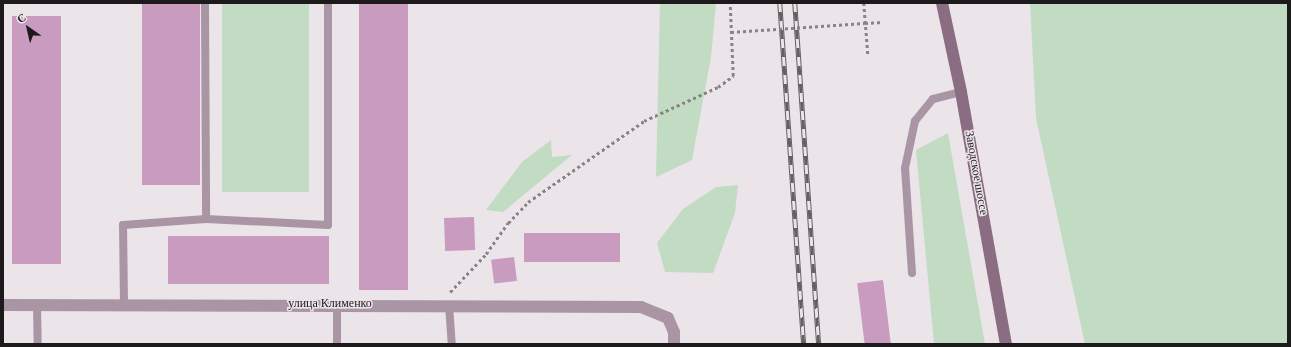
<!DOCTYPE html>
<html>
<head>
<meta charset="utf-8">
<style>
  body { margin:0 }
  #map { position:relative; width:1291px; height:347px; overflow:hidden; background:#ebe4e9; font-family:"Times New Roman",serif }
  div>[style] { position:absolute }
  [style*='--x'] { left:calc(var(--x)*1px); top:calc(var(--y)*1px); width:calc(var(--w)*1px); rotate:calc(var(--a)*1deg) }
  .green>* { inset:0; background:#c2dcc3; transform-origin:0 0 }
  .building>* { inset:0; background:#c99bbe; transform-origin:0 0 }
  .path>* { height:2.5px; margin-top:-1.25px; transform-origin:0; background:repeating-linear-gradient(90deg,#878386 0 3px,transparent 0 6px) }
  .lane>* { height:8px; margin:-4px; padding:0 4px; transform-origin:4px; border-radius:4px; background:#a995a4 }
  .street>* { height:12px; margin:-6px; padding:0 6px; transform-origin:6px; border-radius:6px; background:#a995a4 }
  .secondary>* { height:12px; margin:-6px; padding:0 6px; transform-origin:6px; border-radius:6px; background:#8a6d83 }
  .rail>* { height:4.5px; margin-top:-2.25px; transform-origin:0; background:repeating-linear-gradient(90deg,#ebe4e9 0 9px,#646062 0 18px); box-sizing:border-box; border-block:1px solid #646062 }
  .path-bridge>* { height:2.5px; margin-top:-1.25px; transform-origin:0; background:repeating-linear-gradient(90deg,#878386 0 3px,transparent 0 6px) }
  span { translate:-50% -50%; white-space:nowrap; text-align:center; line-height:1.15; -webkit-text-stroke:3px #ebe4e9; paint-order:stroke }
  .street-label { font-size:12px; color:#1c1a1b }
  .frame { position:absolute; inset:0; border:4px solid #1c1a1b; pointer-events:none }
  .north { position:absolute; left:8px; top:8px; width:40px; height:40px; -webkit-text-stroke:3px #ebe4e9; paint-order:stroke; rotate:326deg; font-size:11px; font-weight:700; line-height:16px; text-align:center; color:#1c1a1b }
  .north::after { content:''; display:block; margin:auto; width:14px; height:18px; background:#1c1a1b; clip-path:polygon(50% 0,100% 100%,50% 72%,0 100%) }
</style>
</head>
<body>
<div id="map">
  <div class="green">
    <div style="left:222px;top:3px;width:87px;height:189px"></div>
    <div style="clip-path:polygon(660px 3px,716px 3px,711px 57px,692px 160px,656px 177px)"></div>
    <div style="clip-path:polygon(1030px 3px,1288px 3px,1288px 344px,1085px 344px,1036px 118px)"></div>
    <div style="clip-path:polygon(948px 133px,985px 344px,934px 344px,916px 150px)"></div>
    <div style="clip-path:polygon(551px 140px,552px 157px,572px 155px,503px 212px,486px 210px,522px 162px)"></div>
    <div style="clip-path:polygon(738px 185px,735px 213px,713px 273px,665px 272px,657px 243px,683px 209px,716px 187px)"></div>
  </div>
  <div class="building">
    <div style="left:142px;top:3px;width:58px;height:182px"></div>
    <div style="left:359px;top:3px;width:49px;height:287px"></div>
    <div style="left:12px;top:16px;width:49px;height:248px"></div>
    <div style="left:474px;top:217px;width:33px;height:30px;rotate:88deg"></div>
    <div style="left:524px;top:233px;width:96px;height:29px"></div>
    <div style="left:329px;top:236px;width:48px;height:161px;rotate:90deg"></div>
    <div style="left:514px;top:257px;width:24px;height:23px;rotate:83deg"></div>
    <div style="left:883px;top:280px;width:64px;height:26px;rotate:83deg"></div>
  </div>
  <div class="path">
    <div style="--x:864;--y:3;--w:51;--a:85.5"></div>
    <div style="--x:865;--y:23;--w:18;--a:-3"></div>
    <div style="--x:450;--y:292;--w:52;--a:-46.5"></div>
    <div style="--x:486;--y:254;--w:38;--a:-55"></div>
    <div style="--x:508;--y:223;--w:29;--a:-46"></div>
    <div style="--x:528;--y:202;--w:141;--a:-34.9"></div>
    <div style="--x:644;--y:121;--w:81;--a:-24.7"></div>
    <div style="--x:718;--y:87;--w:19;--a:-36"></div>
    <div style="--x:733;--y:76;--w:73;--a:-92.4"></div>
  </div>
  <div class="lane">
    <div style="--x:205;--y:3;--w:216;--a:89.7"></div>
    <div style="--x:912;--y:273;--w:105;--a:-93.8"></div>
    <div style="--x:905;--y:168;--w:48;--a:-78"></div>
    <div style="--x:915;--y:121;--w:28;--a:-51"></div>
    <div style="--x:933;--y:99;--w:29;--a:-14"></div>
    <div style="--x:124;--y:304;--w:79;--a:-90.7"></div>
    <div style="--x:123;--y:225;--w:83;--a:-4.1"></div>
    <div style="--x:206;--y:219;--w:122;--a:2.8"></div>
    <div style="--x:328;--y:225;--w:222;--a:-90"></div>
    <div style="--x:37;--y:305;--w:39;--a:89"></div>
    <div style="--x:449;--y:305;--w:39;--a:86"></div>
    <div style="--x:337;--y:344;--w:40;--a:-90"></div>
  </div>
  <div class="street">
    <div style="--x:3;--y:305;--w:638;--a:0.18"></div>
    <div style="--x:641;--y:307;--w:29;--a:22"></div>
    <div style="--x:668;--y:318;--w:15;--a:67"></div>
    <div style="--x:674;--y:332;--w:12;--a:90"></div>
  </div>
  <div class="secondary">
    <div style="--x:942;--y:3;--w:91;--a:77.9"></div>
    <div style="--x:961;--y:92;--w:256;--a:79.9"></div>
  </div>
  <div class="rail">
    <div style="--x:780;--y:3;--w:342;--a:86"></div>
    <div style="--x:795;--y:3;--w:342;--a:86"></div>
  </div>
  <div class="path-bridge">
    <div style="--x:731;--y:32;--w:134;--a:-3.8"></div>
  </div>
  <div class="street-label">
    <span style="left:976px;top:173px;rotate:80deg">Заводское шоссе</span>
    <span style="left:330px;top:304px">улица Клименко</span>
  </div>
  <div class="frame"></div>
  <div class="north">С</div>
</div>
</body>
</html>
